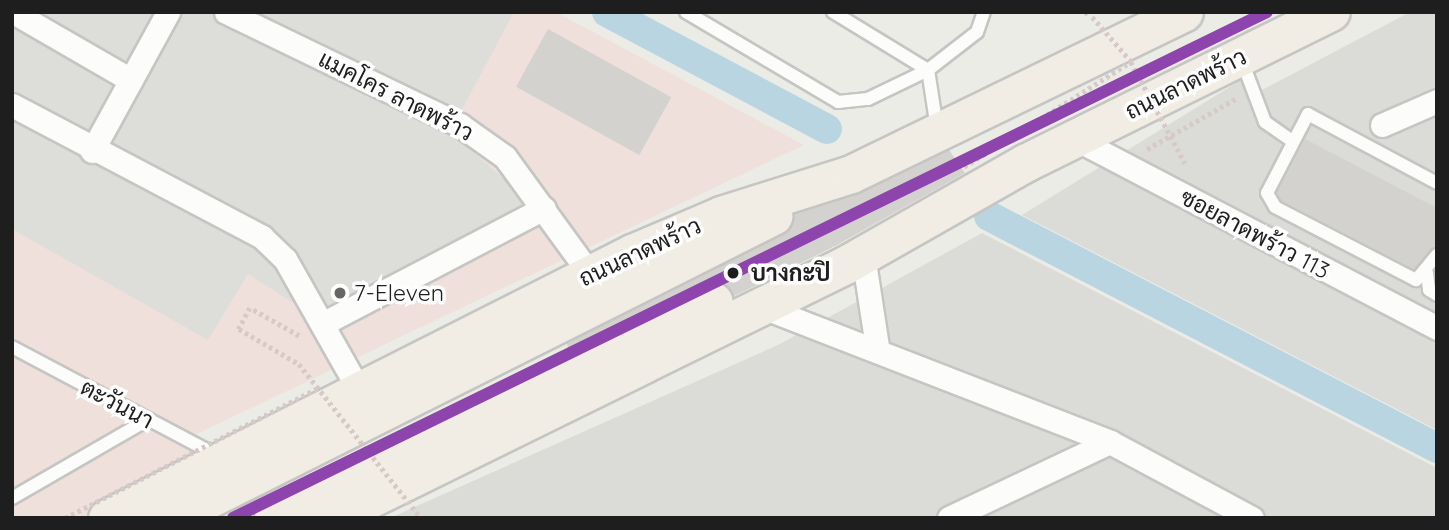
<!DOCTYPE html>
<html>
<head>
<meta charset="utf-8">
<style>
  body { margin:0 }
  #map { position:relative; width:1449px; height:530px; overflow:hidden; background:#ecece7; font-family:Quicksand,Sarabun,sans-serif }
  div>[style] { position:absolute }
  [style*='--x'] { left:calc(var(--x)*1px); top:calc(var(--y)*1px); width:calc(var(--w)*1px); rotate:calc(var(--a)*1deg) }
  .residential>* { inset:0; background:#dbdbd8 }
  .commercial>* { inset:0; background:#efe0db }
  .parking>* { inset:0; background:#ddddda }
  .canal>* { height:30px; margin:-15px; padding:0 15px; transform-origin:15px; border-radius:15px; background:#b8d5e1 }
  .building>* { inset:0; background:#d3d2ce; transform-origin:0 0 }
  .path>* { height:4.5px; margin-top:-2.25px; transform-origin:0; background:repeating-linear-gradient(90deg,#d7cac6 0 3.5px,transparent 0 7px) }
  .roads { filter:drop-shadow(2px 0 #c5c5c3) drop-shadow(-2px 0 #c5c5c3) drop-shadow(0 2px #c5c5c3) drop-shadow(0 -2px #c5c5c3) }
  .service>* { height:12px; margin:-6px; padding:0 6px; transform-origin:6px; border-radius:6px; background:#fcfcfb }
  .minor>* { height:23px; margin:-11.5px; padding:0 11.5px; transform-origin:11.5px; border-radius:11.5px; background:#fcfcfb }
  .primary>* { height:37px; margin:-18.5px; padding:0 18.5px; transform-origin:18.5px; border-radius:18.5px; background:#f1ede4 }
  .path-bridge>* { height:4.5px; margin-top:-2.25px; transform-origin:0; background:repeating-linear-gradient(90deg,#d7cac6 0 3.5px,transparent 0 7px) }
  .metro-1>* { height:12px; margin:-6px; padding:0 6px; transform-origin:6px; border-radius:6px; background:#8e44ad }
  .dots>* { width:19px; height:19px; translate:-50% -50%; box-sizing:border-box; border:4px solid #fff; border-radius:50% }
  span { translate:-50% -50%; white-space:nowrap; text-align:center; line-height:1.15; -webkit-text-stroke:7px #fff; paint-order:stroke }
  .street-label { font-size:23px; color:#1e1e1e }
  .stop-label { font-size:23px; color:#1e1e1e; font-weight:700 }
  .left { translate:0 -50%; text-align:left }
  .poi-label { font-size:23px; color:#1e1e1e }
  .frame { position:absolute; inset:0; border:14px solid #1e1e1e; pointer-events:none }
</style>
</head>
<body>
<div id="map">
  <div class="residential">
    <div style="clip-path:polygon(1410px 12px,1437px 12px,1437px 430px,1022px 215px,1241px 80px,1262px 90px)"></div>
    <div style="clip-path:polygon(982px 233px,1437px 468px,1437px 518px,390px 518px,780px 344px)"></div>
  </div>
  <div class="commercial">
    <div style="clip-path:polygon(12px 12px,556px 12px,804px 145px,186px 439px,223px 459px,107px 518px,12px 518px)"></div>
  </div>
  <div class="parking">
    <div style="clip-path:polygon(12px 12px,514px 12px,450px 132px,536px 207px,320px 320px,248px 274px,208px 340px,12px 229px)"></div>
  </div>
  <div class="canal">
    <div style="--x:607;--y:12;--w:249;--a:28"></div>
    <div style="--x:989;--y:216;--w:505;--a:27.38"></div>
  </div>
  <div class="building">
    <div style="left:548px;top:29px;width:141px;height:66px;rotate:29deg"></div>
    <div style="clip-path:polygon(1305px 139px,1437px 208px,1437px 246px,1414px 269px,1281px 200px,1277px 193px)"></div>
    <div style="clip-path:polygon(949px 150px,965px 173px,837px 245px,734px 296px,725px 283px,705px 282px,568px 349px,567px 343px,782px 235px,793px 214px,860px 193px)"></div>
  </div>
  <div class="path">
    <div style="--x:1085;--y:12;--w:6;--a:31"></div>
    <div style="--x:1147;--y:149;--w:103;--a:-29.5"></div>
    <div style="--x:299;--y:336;--w:56;--a:-150.3"></div>
    <div style="--x:250;--y:308;--w:24;--a:118"></div>
    <div style="--x:239;--y:329;--w:69;--a:30.3"></div>
  </div>
  <div class="roads">
    <div class="service">
      <div style="--x:686;--y:12;--w:177;--a:30.6"></div>
      <div style="--x:838;--y:102;--w:30;--a:-6"></div>
      <div style="--x:868;--y:99;--w:67;--a:-25.8"></div>
      <div style="--x:833;--y:12;--w:111;--a:31.4"></div>
      <div style="--x:1242;--y:61;--w:65;--a:69.3"></div>
      <div style="--x:1265;--y:122;--w:33;--a:35"></div>
      <div style="--x:937;--y:128;--w:59;--a:-98.8"></div>
      <div style="--x:928;--y:70;--w:62;--a:-37.8"></div>
      <div style="--x:977;--y:32;--w:21;--a:-71"></div>
      <div style="--x:1437;--y:183;--w:146;--a:-151.9"></div>
      <div style="--x:1308;--y:114;--w:89;--a:117.4"></div>
      <div style="--x:1267;--y:193;--w:16;--a:60"></div>
      <div style="--x:1275;--y:207;--w:159;--a:27.4"></div>
      <div style="--x:1416;--y:280;--w:33;--a:-50"></div>
      <div style="--x:1427;--y:273;--w:17;--a:83"></div>
      <div style="--x:1429;--y:290;--w:9;--a:32"></div>
      <div style="--x:12;--y:347;--w:231;--a:27.9"></div>
      <div style="--x:12;--y:498;--w:156;--a:-30"></div>
    </div>
    <div class="minor">
      <div style="--x:13;--y:12;--w:136;--a:30"></div>
      <div style="--x:226;--y:12;--w:260;--a:25.8"></div>
      <div style="--x:460;--y:125;--w:55;--a:35.4"></div>
      <div style="--x:505;--y:157;--w:145;--a:54"></div>
      <div style="--x:12;--y:105;--w:283;--a:27.8"></div>
      <div style="--x:262;--y:237;--w:32;--a:44"></div>
      <div style="--x:285;--y:259;--w:150;--a:60.5"></div>
      <div style="--x:1382;--y:125;--w:60;--a:-23.6"></div>
      <div style="--x:1074;--y:138;--w:410;--a:27.6"></div>
      <div style="--x:92;--y:151;--w:158;--a:-61.3"></div>
      <div style="--x:863;--y:255;--w:93;--a:81.3"></div>
      <div style="--x:760;--y:306;--w:375;--a:21.2"></div>
      <div style="--x:1110;--y:442;--w:161;--a:28.2"></div>
      <div style="--x:324;--y:323;--w:248;--a:-27.6"></div>
      <div style="--x:949;--y:518;--w:178;--a:-25.3"></div>
    </div>
    <div class="primary">
      <div style="--x:107;--y:518;--w:588;--a:-26.78"></div>
      <div style="--x:632;--y:253;--w:97;--a:-23.1"></div>
      <div style="--x:721;--y:215;--w:136;--a:-17.5"></div>
      <div style="--x:851;--y:174;--w:370;--a:-25.9"></div>
      <div style="--x:171;--y:518;--w:674;--a:-26.64"></div>
      <div style="--x:273;--y:518;--w:491;--a:-26.2"></div>
      <div style="--x:331;--y:518;--w:575;--a:-26.21"></div>
      <div style="--x:847;--y:264;--w:205;--a:-29.6"></div>
      <div style="--x:1025;--y:163;--w:341;--a:-26.3"></div>
    </div>
  </div>
  <div class="path-bridge">
    <div style="--x:1131;--y:62;--w:115;--a:61.9"></div>
    <div style="--x:964;--y:167;--w:197;--a:-32.2"></div>
    <div style="--x:1131;--y:62;--w:62;--a:-131.1"></div>
    <div style="--x:299;--y:364;--w:196;--a:51.6"></div>
    <div style="--x:65;--y:518;--w:284;--a:-27.2"></div>
  </div>
  <div class="metro-1">
    <div style="--x:233;--y:518;--w:1151;--a:-26.08"></div>
  </div>
  <div class="dots">
    <div style="left:733px;top:273px;background:#1e1e1e"></div>
    <div style="left:340px;top:293px;background:#666664"></div>
  </div>
  <div class="street-label">
    <span style="left:1186px;top:84px;rotate:-26deg">ถนนลาดพร้าว</span>
    <span style="left:396px;top:96px;rotate:27deg">แมคโคร ลาดพร้าว</span>
    <span style="left:1255px;top:234px;rotate:28deg">ซอยลาดพร้าว 113</span>
    <span style="left:640px;top:252px;rotate:-25deg">ถนนลาดพร้าว</span>
    <span style="left:117px;top:404px;rotate:28deg">ตะวันนา</span>
  </div>
  <div class="stop-label">
    <span class="left" style="left:751px;top:273px">บางกะปิ</span>
  </div>
  <div class="poi-label">
    <span class="left" style="left:354px;top:293px">7-Eleven</span>
  </div>
  <div class="frame"></div>
</div>
</body>
</html>
